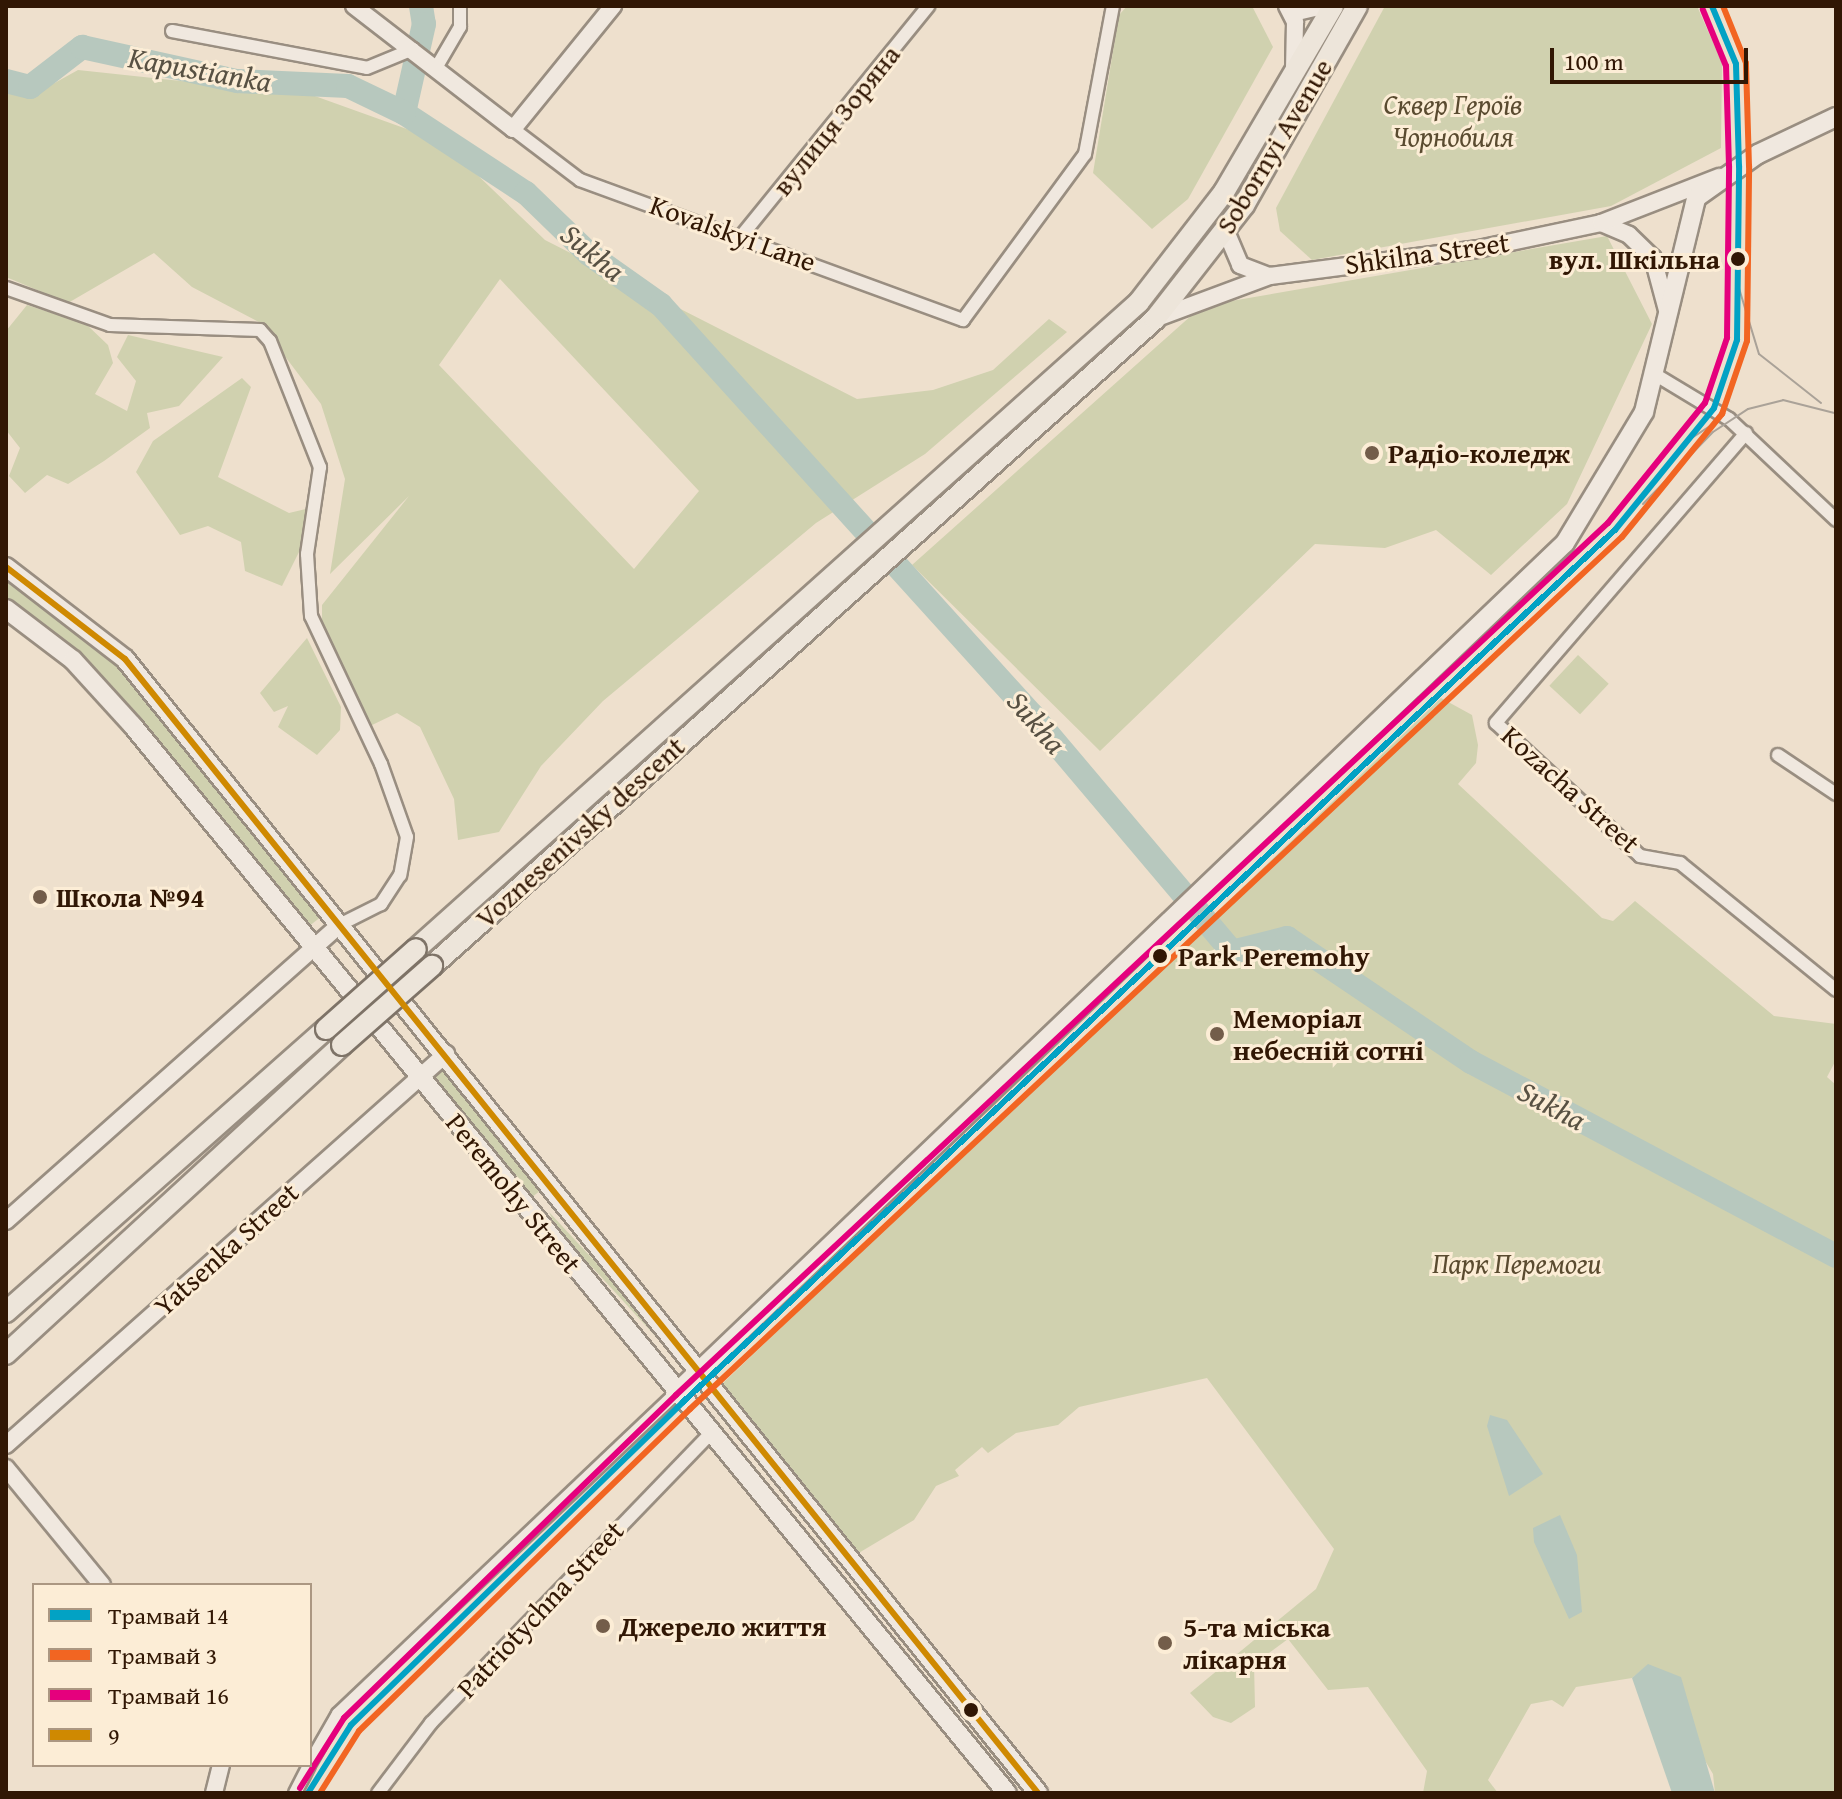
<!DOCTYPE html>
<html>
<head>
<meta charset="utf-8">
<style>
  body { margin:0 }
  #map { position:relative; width:1842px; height:1799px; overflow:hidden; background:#eee0cd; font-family:"Gentium Book Plus",serif }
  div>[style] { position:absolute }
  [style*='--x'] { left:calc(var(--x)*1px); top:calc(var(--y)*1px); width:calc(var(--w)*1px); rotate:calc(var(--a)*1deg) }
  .green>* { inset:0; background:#d0d1af; transform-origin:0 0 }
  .water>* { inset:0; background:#b7c8be }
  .river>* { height:24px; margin:-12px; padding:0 12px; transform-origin:12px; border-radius:12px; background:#b7c8be }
  .roads { filter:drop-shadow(2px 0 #998e81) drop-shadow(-2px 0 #998e81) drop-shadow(0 2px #998e81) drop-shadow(0 -2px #998e81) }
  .minor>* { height:12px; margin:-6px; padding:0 6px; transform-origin:6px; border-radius:6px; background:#f0e8df }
  .tertiary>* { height:16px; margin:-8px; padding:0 8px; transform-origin:8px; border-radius:8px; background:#f0e8df }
  .secondary>* { height:18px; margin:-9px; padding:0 9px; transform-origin:9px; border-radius:9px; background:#f0e8df }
  .primary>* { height:20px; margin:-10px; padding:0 10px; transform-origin:10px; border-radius:10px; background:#ede5da }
  .tram>* { height:2px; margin:-1px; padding:0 1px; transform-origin:1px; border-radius:1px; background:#aaa298 }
  .bridges { filter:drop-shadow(2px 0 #7e7367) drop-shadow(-2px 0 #7e7367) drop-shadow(0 2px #7e7367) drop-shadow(0 -2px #7e7367) }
  .primary-bridge>* { height:20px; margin:-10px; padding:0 10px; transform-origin:10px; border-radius:10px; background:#ede5da }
  .bus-1>* { height:6px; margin:-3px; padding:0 3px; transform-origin:3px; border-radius:3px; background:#cf8901 }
  .tram-1>* { height:6px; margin:-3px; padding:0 3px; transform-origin:3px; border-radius:3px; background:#02a2c4 }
  .tram-2>* { height:6px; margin:-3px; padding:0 3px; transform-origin:3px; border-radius:3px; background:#f26522 }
  .tram-3>* { height:6px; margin:-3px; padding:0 3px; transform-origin:3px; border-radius:3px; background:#e5007d }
  .dots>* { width:22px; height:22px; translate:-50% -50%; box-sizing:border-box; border:4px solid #fcedd6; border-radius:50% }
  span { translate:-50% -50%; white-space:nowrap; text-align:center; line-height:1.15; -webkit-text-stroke:6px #fcedd6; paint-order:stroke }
  .park-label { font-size:28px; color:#5a4b30; font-style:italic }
  .street-label { font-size:28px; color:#311704 }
  .stop-label { font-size:28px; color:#311704; font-weight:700 }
  .right { translate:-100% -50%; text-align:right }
  .left { translate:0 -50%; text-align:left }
  .poi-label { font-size:28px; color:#311704; font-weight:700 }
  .water-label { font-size:30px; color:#585143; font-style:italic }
  .frame { position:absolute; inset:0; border:8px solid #311704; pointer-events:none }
  .legend { position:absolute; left:32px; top:1583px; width:280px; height:184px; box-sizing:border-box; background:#fcedd6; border:2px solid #ab9782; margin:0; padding:10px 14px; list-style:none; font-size:24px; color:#311704 }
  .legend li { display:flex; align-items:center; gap:16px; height:40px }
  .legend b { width:40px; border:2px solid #ab9782 }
  .scale { position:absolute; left:1550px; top:48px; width:198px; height:36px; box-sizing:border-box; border:4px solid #311704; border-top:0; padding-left:10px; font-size:24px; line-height:28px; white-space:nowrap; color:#311704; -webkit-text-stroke:6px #fcedd6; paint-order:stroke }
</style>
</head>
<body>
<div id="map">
  <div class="green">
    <div style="clip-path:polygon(1127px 6px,1252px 6px,1273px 47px,1188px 199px,1152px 229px,1093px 173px,1119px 15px)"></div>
    <div style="clip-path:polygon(1385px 6px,1697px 6px,1722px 63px,1721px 148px,1611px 206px,1312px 260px,1280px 231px,1276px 208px)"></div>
    <div style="clip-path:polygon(evenodd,78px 70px,312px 95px,443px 142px,545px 240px,857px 399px,933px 390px,993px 370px,1049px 319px,1067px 332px,925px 454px,816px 523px,603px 701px,541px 766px,499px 832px,458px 840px,454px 799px,420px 727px,397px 713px,370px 726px,322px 622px,322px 605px,409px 496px,330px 574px,345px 479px,321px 404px,259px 322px,192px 287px,154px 253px,68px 303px,6px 277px,6px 86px,33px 95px,78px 70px,500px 279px,699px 491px,634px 569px,439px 365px,500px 279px)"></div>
    <div style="clip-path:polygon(1607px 236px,1652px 324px,1567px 504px,1491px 575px,1436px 530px,1385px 548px,1315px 544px,1100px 751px,912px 565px,1202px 306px)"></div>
    <div style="clip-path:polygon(27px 305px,86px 324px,108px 345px,113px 363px,95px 394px,127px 411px,136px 381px,117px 357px,128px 335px,223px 357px,179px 406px,147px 413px,150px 428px,104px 461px,68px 484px,47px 475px,25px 493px,9px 476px,20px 448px,6px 430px,6px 331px)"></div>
    <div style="clip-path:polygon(242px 378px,251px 387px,218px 477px,289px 513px,310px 508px,311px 528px,282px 586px,245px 571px,241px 542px,208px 526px,180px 535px,136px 472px,153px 441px)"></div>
    <div style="clip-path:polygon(6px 576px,95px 643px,138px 688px,322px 916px,308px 927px,118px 694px,6px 599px)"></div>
    <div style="clip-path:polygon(307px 638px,341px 707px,340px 730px,317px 755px,278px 727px,288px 706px,274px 712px,260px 693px)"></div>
    <div style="left:1578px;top:655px;width:42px;height:42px;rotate:43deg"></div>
    <div style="clip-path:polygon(1441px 698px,1472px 715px,1478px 745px,1476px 763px,1458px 784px,1602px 918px,1613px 921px,1635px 901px,1774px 1016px,1836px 1024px,1836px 1060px,1827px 1077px,1836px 1085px,1836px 1793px,1715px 1793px,1713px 1774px,1648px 1665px,1632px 1678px,1576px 1687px,1563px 1707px,1552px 1700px,1531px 1704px,1488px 1780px,1498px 1793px,1423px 1793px,1427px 1771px,1368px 1687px,1328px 1690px,1288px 1639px,1254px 1664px,1255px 1707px,1231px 1723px,1213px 1717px,1190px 1693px,1316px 1589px,1334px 1549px,1207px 1378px,1079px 1407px,1058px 1425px,1016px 1433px,988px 1453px,982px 1447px,955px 1470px,959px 1476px,936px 1486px,914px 1520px,857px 1554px,721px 1385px)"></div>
    <div style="left:444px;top:1069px;width:155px;height:15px;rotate:51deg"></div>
    <div style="clip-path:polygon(549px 1212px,670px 1342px,667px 1349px,592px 1267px,567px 1253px)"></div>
  </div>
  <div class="water">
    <div style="clip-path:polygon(1490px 1415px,1507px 1420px,1543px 1474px,1509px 1496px,1487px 1426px)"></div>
    <div style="clip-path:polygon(1560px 1515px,1577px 1555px,1582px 1612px,1569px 1619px,1534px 1542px,1533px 1528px)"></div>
    <div style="clip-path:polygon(1648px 1664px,1681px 1677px,1715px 1793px,1672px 1793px,1632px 1678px)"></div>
  </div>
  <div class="river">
    <div style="--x:421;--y:6;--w:18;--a:81"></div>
    <div style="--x:424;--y:24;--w:91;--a:102.7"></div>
    <div style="--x:404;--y:113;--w:146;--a:33.3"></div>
    <div style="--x:526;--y:193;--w:88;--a:44.1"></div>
    <div style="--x:589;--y:254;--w:88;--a:35.3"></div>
    <div style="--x:661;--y:305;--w:553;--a:47.86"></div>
    <div style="--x:1032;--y:715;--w:310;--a:49.8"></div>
    <div style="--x:1232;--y:952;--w:57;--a:-14.3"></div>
    <div style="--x:1287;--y:938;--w:222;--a:34"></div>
    <div style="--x:1471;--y:1062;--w:413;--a:28"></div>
    <div style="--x:6;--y:81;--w:25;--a:14"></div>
    <div style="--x:30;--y:87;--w:66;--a:-37.6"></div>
    <div style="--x:82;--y:47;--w:159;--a:12.4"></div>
    <div style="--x:237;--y:81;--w:111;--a:2.6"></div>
    <div style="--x:348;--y:86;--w:62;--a:25.7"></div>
  </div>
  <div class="roads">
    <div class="minor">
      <div style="--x:172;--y:31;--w:198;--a:10.7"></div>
      <div style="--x:367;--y:68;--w:50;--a:-22.4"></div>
      <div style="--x:436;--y:68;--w:48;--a:-59.7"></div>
      <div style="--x:460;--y:27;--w:21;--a:-90"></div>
      <div style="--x:513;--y:129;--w:84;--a:37.3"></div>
      <div style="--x:580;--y:180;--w:408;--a:20.1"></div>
      <div style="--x:963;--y:320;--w:206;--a:-53.7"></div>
      <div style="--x:1085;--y:154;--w:151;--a:-79.3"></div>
      <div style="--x:743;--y:234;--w:294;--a:-50.9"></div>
      <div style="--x:6;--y:288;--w:110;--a:19.6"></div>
      <div style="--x:110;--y:325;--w:150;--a:1.9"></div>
      <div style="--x:260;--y:330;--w:15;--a:48"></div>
      <div style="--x:270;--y:341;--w:136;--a:68.4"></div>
      <div style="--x:320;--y:467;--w:88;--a:98.5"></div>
      <div style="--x:307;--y:554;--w:62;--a:86.3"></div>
      <div style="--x:311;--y:616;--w:164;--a:64.7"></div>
      <div style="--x:381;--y:764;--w:77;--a:70.4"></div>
      <div style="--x:407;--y:837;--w:39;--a:100"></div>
      <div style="--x:400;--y:875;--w:35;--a:123"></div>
      <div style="--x:381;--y:904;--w:47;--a:153.4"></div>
      <div style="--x:1656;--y:375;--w:85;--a:31.1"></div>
      <div style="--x:1729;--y:419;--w:147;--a:43.3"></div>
      <div style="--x:1746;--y:433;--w:383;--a:130.8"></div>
      <div style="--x:1496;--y:723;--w:196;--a:42.7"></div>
      <div style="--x:1640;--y:856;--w:41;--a:9.9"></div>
      <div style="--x:1680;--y:863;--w:201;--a:39.1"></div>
      <div style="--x:1778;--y:755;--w:70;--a:33.9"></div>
      <div style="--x:310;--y:1763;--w:56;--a:-60.3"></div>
      <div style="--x:338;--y:1714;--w:465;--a:-43.5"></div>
      <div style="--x:295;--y:1793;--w:31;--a:-63"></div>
      <div style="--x:378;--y:1793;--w:88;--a:-52.9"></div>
      <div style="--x:431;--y:1723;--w:403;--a:-46"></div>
    </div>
    <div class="tertiary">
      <div style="--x:354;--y:6;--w:201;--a:37.7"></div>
      <div style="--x:513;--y:129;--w:159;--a:-50.9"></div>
      <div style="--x:1287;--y:6;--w:18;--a:63"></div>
      <div style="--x:1295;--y:22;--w:46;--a:91.2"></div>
      <div style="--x:1293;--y:13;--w:32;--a:-13"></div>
      <div style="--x:1601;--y:223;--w:30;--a:23"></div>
      <div style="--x:1629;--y:235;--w:33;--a:44"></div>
      <div style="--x:1653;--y:258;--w:58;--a:75"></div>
      <div style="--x:1225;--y:229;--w:39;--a:67"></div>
      <div style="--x:1240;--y:265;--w:30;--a:21"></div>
      <div style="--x:1157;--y:318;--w:121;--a:-20.4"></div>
      <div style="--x:1270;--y:276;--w:210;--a:-7.4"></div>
      <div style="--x:1478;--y:249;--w:126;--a:-11.9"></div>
      <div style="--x:1601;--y:223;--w:127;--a:-21.3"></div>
      <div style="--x:6;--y:1221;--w:446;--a:-41.6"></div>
      <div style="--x:6;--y:1445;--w:589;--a:-41.63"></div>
      <div style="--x:6;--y:1468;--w:151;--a:50.6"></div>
      <div style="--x:214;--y:1793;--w:29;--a:-76"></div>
    </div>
    <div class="secondary">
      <div style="--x:6;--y:567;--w:150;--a:37.7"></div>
      <div style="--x:125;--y:659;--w:1456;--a:51.16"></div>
      <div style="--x:6;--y:609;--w:84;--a:37.3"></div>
      <div style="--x:73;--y:660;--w:89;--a:47.7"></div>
      <div style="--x:133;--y:726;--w:1379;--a:50.68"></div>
      <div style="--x:675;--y:1394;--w:1231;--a:-43.72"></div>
      <div style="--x:1565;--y:543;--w:153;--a:-58.9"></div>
      <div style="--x:1644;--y:412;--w:220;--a:-76.3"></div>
      <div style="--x:1696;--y:198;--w:76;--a:-35.4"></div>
      <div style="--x:1758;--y:154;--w:86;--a:-25.4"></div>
    </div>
    <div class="primary">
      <div style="--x:416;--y:949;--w:970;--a:-41.82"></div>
      <div style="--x:1139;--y:302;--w:139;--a:-52.3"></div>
      <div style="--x:1224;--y:192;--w:216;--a:-59.6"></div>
      <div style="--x:432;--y:966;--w:970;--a:-41.82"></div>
      <div style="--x:1155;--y:319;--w:145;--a:-52"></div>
      <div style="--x:1244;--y:205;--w:229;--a:-60.4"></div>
      <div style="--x:6;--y:1312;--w:427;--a:-41.5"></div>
      <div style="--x:6;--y:1354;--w:456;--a:-42.6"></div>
    </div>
  </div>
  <div class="tram">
    <div style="--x:1738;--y:285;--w:72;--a:73.1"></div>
    <div style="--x:1759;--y:354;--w:79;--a:38.3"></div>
    <div style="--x:1687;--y:441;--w:31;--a:-33"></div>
    <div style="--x:1643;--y:504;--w:100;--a:-45.8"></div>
    <div style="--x:1713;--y:432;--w:42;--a:-33.3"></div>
    <div style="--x:1748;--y:409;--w:36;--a:-14"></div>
    <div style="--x:1783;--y:400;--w:53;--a:14.3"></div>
  </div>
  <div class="bridges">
    <div class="primary-bridge">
      <div style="--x:326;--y:1029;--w:120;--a:-41.6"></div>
      <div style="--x:342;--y:1045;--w:120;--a:-41.3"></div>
    </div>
  </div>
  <div class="bus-1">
    <div style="--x:6;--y:567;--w:150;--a:37.7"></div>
    <div style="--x:125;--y:659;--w:1456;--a:51.16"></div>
  </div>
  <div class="tram-1">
    <div style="--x:308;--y:1793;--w:80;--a:-57.7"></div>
    <div style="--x:351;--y:1725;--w:463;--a:-44.2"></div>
    <div style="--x:683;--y:1402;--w:1276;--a:-43.1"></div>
    <div style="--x:1615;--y:530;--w:157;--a:-50.9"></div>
    <div style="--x:1714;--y:408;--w:72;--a:-71.3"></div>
    <div style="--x:1737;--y:340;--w:174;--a:-89.3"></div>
    <div style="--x:1739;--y:166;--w:102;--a:-91.7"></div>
    <div style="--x:1736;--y:64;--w:63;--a:-112.5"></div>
  </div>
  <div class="tram-2">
    <div style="--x:320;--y:1793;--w:73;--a:-57.8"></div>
    <div style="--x:359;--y:1731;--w:462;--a:-44.2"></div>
    <div style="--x:690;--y:1409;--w:1276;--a:-43.1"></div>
    <div style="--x:1622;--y:537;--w:159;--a:-50.9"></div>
    <div style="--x:1722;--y:414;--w:77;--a:-71.1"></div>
    <div style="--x:1747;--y:341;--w:175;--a:-89.3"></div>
    <div style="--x:1749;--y:166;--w:103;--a:-91.7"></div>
    <div style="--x:1746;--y:63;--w:61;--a:-112"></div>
  </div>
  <div class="tram-3">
    <div style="--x:300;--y:1788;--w:83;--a:-57.8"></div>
    <div style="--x:344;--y:1718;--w:463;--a:-44.2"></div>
    <div style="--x:676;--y:1395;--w:1276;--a:-43.1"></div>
    <div style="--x:1608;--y:523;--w:154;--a:-51.1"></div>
    <div style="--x:1705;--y:403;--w:69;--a:-71.3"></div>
    <div style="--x:1727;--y:338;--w:172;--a:-89.3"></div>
    <div style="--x:1729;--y:166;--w:100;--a:-91.7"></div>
    <div style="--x:1726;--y:66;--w:61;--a:-112.3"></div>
  </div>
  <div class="dots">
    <div style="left:1738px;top:259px;background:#311704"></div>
    <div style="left:1372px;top:453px;background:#735d4a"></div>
    <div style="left:40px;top:897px;background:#735d4a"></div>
    <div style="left:1160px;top:956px;background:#311704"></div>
    <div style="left:1217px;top:1034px;background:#735d4a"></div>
    <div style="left:603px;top:1626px;background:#735d4a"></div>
    <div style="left:1165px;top:1643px;background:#735d4a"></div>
    <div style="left:971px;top:1710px;background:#311704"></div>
  </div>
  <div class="park-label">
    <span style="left:1453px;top:120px">Сквер Героїв<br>Чорнобиля</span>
    <span style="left:1517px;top:1263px">Парк Перемоги</span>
  </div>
  <div class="street-label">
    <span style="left:836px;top:120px;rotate:-51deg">вулиця Зоряна</span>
    <span style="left:1274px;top:146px;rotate:-59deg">Sobornyi Avenue</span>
    <span style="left:733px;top:233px;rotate:20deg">Kovalskyi Lane</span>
    <span style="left:1427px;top:253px;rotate:-8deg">Shkilna Street</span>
    <span style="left:1571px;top:789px;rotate:42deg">Kozacha Street</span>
    <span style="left:580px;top:832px;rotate:-42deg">Voznesenivsky descent</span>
    <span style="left:514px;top:1193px;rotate:51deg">Peremohy Street</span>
    <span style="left:226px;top:1249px;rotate:-42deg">Yatsenka Street</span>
    <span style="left:540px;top:1609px;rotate:-47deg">Patriotychna Street</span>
  </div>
  <div class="stop-label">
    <span class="right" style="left:1720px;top:259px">вул. Шкільна</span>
    <span class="left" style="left:1178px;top:956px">Park Peremohy</span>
  </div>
  <div class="poi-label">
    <span class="left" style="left:1388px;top:453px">Радіо-коледж</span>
    <span class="left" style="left:56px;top:897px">Школа №94</span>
    <span class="left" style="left:1233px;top:1034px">Меморіал<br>небесній сотні</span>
    <span class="left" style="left:619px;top:1626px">Джерело життя</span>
    <span class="left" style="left:1183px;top:1643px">5-та міська<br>лікарня</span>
  </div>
  <div class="water-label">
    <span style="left:200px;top:69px;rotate:10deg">Kapustianka</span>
    <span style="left:593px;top:252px;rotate:39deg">Sukha</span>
    <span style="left:1037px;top:722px;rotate:49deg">Sukha</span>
    <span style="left:1552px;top:1105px;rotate:28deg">Sukha</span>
  </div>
  <div class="frame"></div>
  <ul class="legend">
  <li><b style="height:10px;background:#02a2c4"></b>Трамвай 14</li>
  <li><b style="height:10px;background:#f26522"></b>Трамвай 3</li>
  <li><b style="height:10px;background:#e5007d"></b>Трамвай 16</li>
  <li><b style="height:10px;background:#cf8901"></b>9</li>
  </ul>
  <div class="scale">100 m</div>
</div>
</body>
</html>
